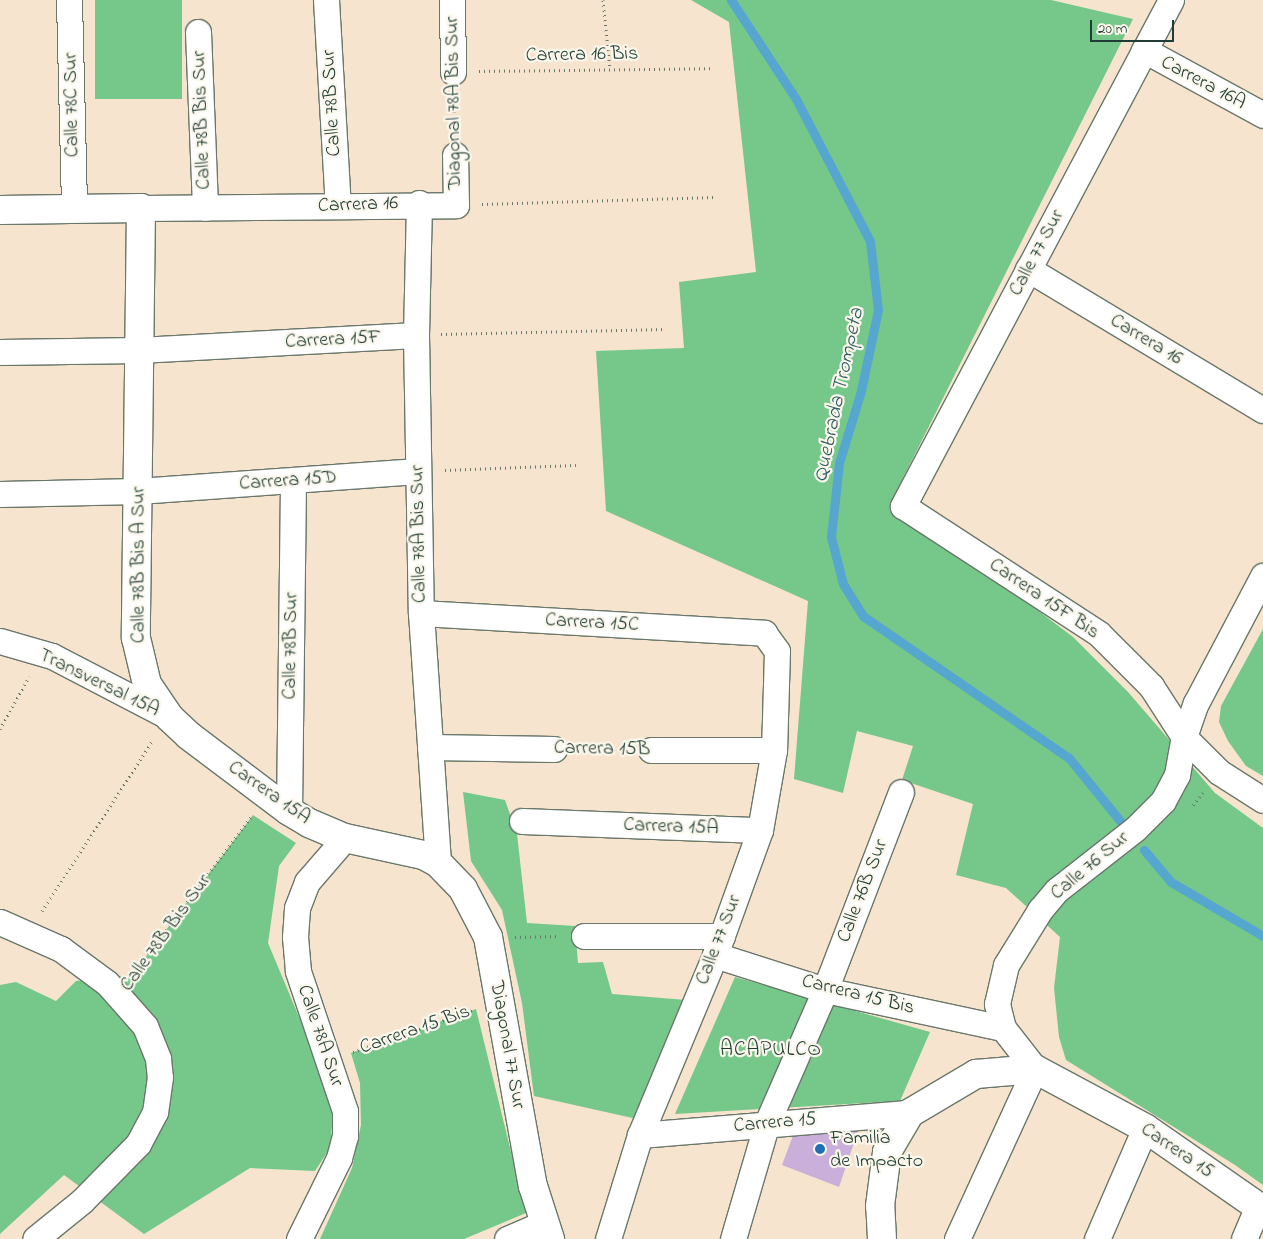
<!DOCTYPE html>
<html>
<head>
<meta charset="utf-8">
<style>
  body { margin:0 }
  #map { position:relative; width:1263px; height:1239px; overflow:hidden; background:#f6e4ce; font-family:"Indie Flower",sans-serif }
  div>[style] { position:absolute }
  [style*='--x'] { left:calc(var(--x)*1px); top:calc(var(--y)*1px); width:calc(var(--w)*1px); rotate:calc(var(--a)*1deg) }
  .green>* { inset:0; background:#75c78a; transform-origin:0 0 }
  .stream>* { height:9px; margin:-4.5px; padding:0 4.5px; transform-origin:4.5px; border-radius:4.5px; background:#55a7d0 }
  .building>* { inset:0; background:#c9afda }
  .path>* { height:3px; margin-top:-1.5px; transform-origin:0; background:repeating-linear-gradient(90deg,#6a776a 0 1px,transparent 0 5px) }
  .roads { filter:drop-shadow(1px 0 #6a776a) drop-shadow(-1px 0 #6a776a) drop-shadow(0 1px #6a776a) drop-shadow(0 -1px #6a776a) }
  .minor>* { height:25px; margin:-12.5px; padding:0 12.5px; transform-origin:12.5px; border-radius:12.5px; background:#fff }
  .tertiary>* { height:28px; margin:-14px; padding:0 14px; transform-origin:14px; border-radius:14px; background:#fff }
  .dots>* { width:14px; height:14px; translate:-50% -50%; box-sizing:border-box; border:2px solid #fbf7ec; border-radius:50% }
  span { translate:-50% -50%; white-space:nowrap; text-align:center; line-height:1.15; -webkit-text-stroke:4.5px #fbf7ec; paint-order:stroke }
  .street-label { font-size:20px; color:#1f3d34 }
  .poi-label { font-size:20px; color:#1f3d34 }
  .left { translate:0 -50%; text-align:left }
  .water-label { font-size:21px; color:#2f5d63; font-style:italic }
  .neighbourhood-label { font-size:21px; color:#1f3d34; letter-spacing:1px }
  .scale { position:absolute; left:1090px; top:20px; width:84px; height:22px; box-sizing:border-box; border:2px solid #1f3d34; border-top:0; padding-left:6px; font-size:15px; line-height:18px; white-space:nowrap; color:#1f3d34; -webkit-text-stroke:4px #fbf7ec; paint-order:stroke }
</style>
</head>
<body>
<div id="map">
  <div class="green">
    <div style="left:95px;top:0;width:87px;height:99px"></div>
    <div style="clip-path:polygon(691px 0,1051px 0,1133px 19px,892px 500px,1073px 637px,1128px 692px,1215px 793px,1263px 828px,1263px 1185px,1235px 1165px,1066px 1060px,1059px 1037px,1054px 988px,1060px 937px,1006px 888px,956px 875px,973px 804px,902px 780px,913px 746px,857px 731px,843px 793px,794px 779px,808px 601px,606px 511px,596px 351px,684px 348px,679px 282px,756px 272px,729px 22px)"></div>
    <div style="clip-path:polygon(1263px 629px,1263px 776px,1246px 766px,1228px 741px,1219px 722px,1221px 706px)"></div>
    <div style="clip-path:polygon(463px 792px,505px 800px,517px 834px,527px 923px,575px 926px,578px 963px,603px 962px,612px 994px,686px 1000px,637px 1119px,534px 1096px,522px 1003px,502px 910px,471px 861px)"></div>
    <div style="clip-path:polygon(253px 815px,296px 843px,279px 866px,268px 943px,328px 1086px,333px 1117px,330px 1148px,315px 1171px,250px 1168px,144px 1234px,64px 1175px,0 1234px,0 985px,16px 982px,56px 1001px,76px 981px,132px 975px)"></div>
    <div style="clip-path:polygon(735px 977px,930px 1032px,900px 1101px,675px 1114px)"></div>
    <div style="clip-path:polygon(476px 1009px,526px 1213px,464px 1239px,320px 1239px,352px 1168px,361px 1125px,360px 1083px,351px 1053px)"></div>
  </div>
  <div class="stream">
    <div style="--x:731;--y:0;--w:118;--a:56.7"></div>
    <div style="--x:796;--y:99;--w:160;--a:62.5"></div>
    <div style="--x:870;--y:241;--w:69;--a:83.4"></div>
    <div style="--x:878;--y:310;--w:83;--a:101.9"></div>
    <div style="--x:861;--y:391;--w:75;--a:107"></div>
    <div style="--x:839;--y:463;--w:74;--a:96.2"></div>
    <div style="--x:831;--y:537;--w:49;--a:75.7"></div>
    <div style="--x:843;--y:584;--w:38;--a:58"></div>
    <div style="--x:863;--y:616;--w:250;--a:34.6"></div>
    <div style="--x:1069;--y:758;--w:82;--a:50.9"></div>
    <div style="--x:1144;--y:850;--w:42;--a:49.8"></div>
    <div style="--x:1171;--y:882;--w:107;--a:30.4"></div>
  </div>
  <div class="building">
    <div style="clip-path:polygon(859px 1128px,839px 1187px,782px 1165px,794px 1133px)"></div>
  </div>
  <div class="path">
    <div style="--x:603;--y:0;--w:69;--a:84.2"></div>
    <div style="--x:479;--y:71;--w:232;--a:-0.7"></div>
    <div style="--x:454;--y:97;--w:31;--a:90"></div>
    <div style="--x:482;--y:204;--w:234;--a:-1.7"></div>
    <div style="--x:441;--y:334;--w:225;--a:-1.3"></div>
    <div style="--x:445;--y:470;--w:131;--a:-2.2"></div>
    <div style="--x:0;--y:729;--w:60;--a:-60.9"></div>
    <div style="--x:579;--y:749;--w:46;--a:1.2"></div>
    <div style="--x:1193;--y:805;--w:16;--a:-52"></div>
    <div style="--x:42;--y:911;--w:204;--a:-57"></div>
    <div style="--x:515;--y:937;--w:44;--a:-1.3"></div>
    <div style="--x:133;--y:974;--w:196;--a:-53.1"></div>
    <div style="--x:353;--y:1052;--w:127;--a:-19.3"></div>
  </div>
  <div class="roads">
    <div class="minor">
      <div style="--x:69;--y:0;--w:209;--a:88.6"></div>
      <div style="--x:326;--y:0;--w:206;--a:86.7"></div>
      <div style="--x:452;--y:0;--w:72;--a:89.2"></div>
      <div style="--x:1171;--y:0;--w:573;--a:117.91"></div>
      <div style="--x:903;--y:506;--w:234;--a:33.1"></div>
      <div style="--x:1099;--y:634;--w:74;--a:45"></div>
      <div style="--x:1151;--y:686;--w:61;--a:57.1"></div>
      <div style="--x:1184;--y:737;--w:49;--a:45"></div>
      <div style="--x:1219;--y:772;--w:52;--a:32.5"></div>
      <div style="--x:198;--y:32;--w:176;--a:87.7"></div>
      <div style="--x:1144;--y:50;--w:136;--a:28.6"></div>
      <div style="--x:419;--y:203;--w:132;--a:91.3"></div>
      <div style="--x:416;--y:335;--w:278;--a:89"></div>
      <div style="--x:421;--y:613;--w:251;--a:86.1"></div>
      <div style="--x:141;--y:208;--w:315;--a:-0.5"></div>
      <div style="--x:456;--y:205;--w:50;--a:-91.1"></div>
      <div style="--x:1028;--y:269;--w:274;--a:31"></div>
      <div style="--x:0;--y:352;--w:139;--a:-0.8"></div>
      <div style="--x:139;--y:350;--w:277;--a:-3.1"></div>
      <div style="--x:0;--y:494;--w:138;--a:-1.2"></div>
      <div style="--x:138;--y:491;--w:280;--a:-4.1"></div>
      <div style="--x:421;--y:613;--w:344;--a:3.3"></div>
      <div style="--x:764;--y:633;--w:22;--a:54"></div>
      <div style="--x:777;--y:651;--w:99;--a:91.7"></div>
      <div style="--x:774;--y:750;--w:81;--a:99.9"></div>
      <div style="--x:760;--y:830;--w:133;--a:109.8"></div>
      <div style="--x:715;--y:955;--w:195;--a:112.6"></div>
      <div style="--x:640;--y:1135;--w:109;--a:107.1"></div>
      <div style="--x:0;--y:641;--w:54;--a:16.1"></div>
      <div style="--x:52;--y:656;--w:132;--a:27.5"></div>
      <div style="--x:430;--y:747;--w:124;--a:0.9"></div>
      <div style="--x:651;--y:750;--w:123;--a:0"></div>
      <div style="--x:289;--y:811;--w:330;--a:-89.3"></div>
      <div style="--x:522;--y:821;--w:238;--a:2.2"></div>
      <div style="--x:0;--y:922;--w:67;--a:23.9"></div>
      <div style="--x:61;--y:949;--w:57;--a:36.5"></div>
      <div style="--x:107;--y:983;--w:57;--a:48.5"></div>
      <div style="--x:145;--y:1026;--w:35;--a:68"></div>
      <div style="--x:158;--y:1059;--w:18;--a:84"></div>
      <div style="--x:160;--y:1077;--w:35;--a:98"></div>
      <div style="--x:155;--y:1112;--w:36;--a:118"></div>
      <div style="--x:138;--y:1144;--w:80;--a:134.5"></div>
      <div style="--x:82;--y:1201;--w:60;--a:141"></div>
      <div style="--x:584;--y:936;--w:138;--a:0"></div>
      <div style="--x:715;--y:955;--w:115;--a:17.7"></div>
      <div style="--x:825;--y:990;--w:182;--a:12.1"></div>
      <div style="--x:640;--y:1135;--w:271;--a:-4.7"></div>
      <div style="--x:299;--y:1239;--w:90;--a:-63.7"></div>
      <div style="--x:339;--y:1158;--w:23;--a:-75"></div>
      <div style="--x:345;--y:1136;--w:25;--a:-90"></div>
      <div style="--x:345;--y:1111;--w:148;--a:-108.6"></div>
      <div style="--x:298;--y:971;--w:34;--a:-95"></div>
      <div style="--x:295;--y:937;--w:29;--a:-86"></div>
      <div style="--x:297;--y:908;--w:28;--a:-69"></div>
      <div style="--x:307;--y:882;--w:58;--a:-49.2"></div>
      <div style="--x:507;--y:1239;--w:40;--a:-23.4"></div>
      <div style="--x:733;--y:1239;--w:121;--a:-73.7"></div>
      <div style="--x:767;--y:1123;--w:145;--a:-66.4"></div>
      <div style="--x:825;--y:990;--w:212;--a:-69"></div>
      <div style="--x:957;--y:1239;--w:187;--a:-65.4"></div>
      <div style="--x:1035;--y:1069;--w:52;--a:-128"></div>
      <div style="--x:1003;--y:1028;--w:25;--a:-104"></div>
      <div style="--x:997;--y:1004;--w:40;--a:-77"></div>
      <div style="--x:1006;--y:965;--w:65;--a:-58.3"></div>
      <div style="--x:1040;--y:910;--w:26;--a:-50"></div>
      <div style="--x:1057;--y:890;--w:100;--a:-38.1"></div>
      <div style="--x:1136;--y:828;--w:38;--a:-45"></div>
      <div style="--x:1163;--y:801;--w:30;--a:-62"></div>
      <div style="--x:1177;--y:775;--w:39;--a:-80"></div>
      <div style="--x:1184;--y:737;--w:36;--a:-71"></div>
      <div style="--x:1196;--y:703;--w:144;--a:-62.2"></div>
      <div style="--x:1097;--y:1239;--w:121;--a:-66.6"></div>
      <div style="--x:1244;--y:1239;--w:36;--a:-67"></div>
    </div>
    <div class="tertiary">
      <div style="--x:0;--y:210;--w:141;--a:-0.8"></div>
      <div style="--x:141;--y:208;--w:430;--a:90.7"></div>
      <div style="--x:136;--y:638;--w:47;--a:76.6"></div>
      <div style="--x:147;--y:684;--w:40;--a:56"></div>
      <div style="--x:169;--y:717;--w:26;--a:43"></div>
      <div style="--x:188;--y:735;--w:126;--a:37"></div>
      <div style="--x:289;--y:811;--w:23;--a:31"></div>
      <div style="--x:309;--y:823;--w:39;--a:23"></div>
      <div style="--x:345;--y:838;--w:80;--a:12.3"></div>
      <div style="--x:423;--y:855;--w:17;--a:28"></div>
      <div style="--x:438;--y:863;--w:36;--a:46"></div>
      <div style="--x:463;--y:889;--w:54;--a:62.5"></div>
      <div style="--x:488;--y:937;--w:253;--a:79.8"></div>
      <div style="--x:533;--y:1186;--w:56;--a:72.2"></div>
      <div style="--x:882;--y:1239;--w:33;--a:-93"></div>
      <div style="--x:880;--y:1206;--w:54;--a:-82.6"></div>
      <div style="--x:887;--y:1152;--w:45;--a:-59.5"></div>
      <div style="--x:910;--y:1113;--w:77;--a:-30.6"></div>
      <div style="--x:976;--y:1074;--w:59;--a:-4.8"></div>
      <div style="--x:1035;--y:1069;--w:125;--a:28.2"></div>
      <div style="--x:1145;--y:1128;--w:144;--a:34.8"></div>
    </div>
  </div>
  <div class="dots">
    <div style="left:820px;top:1149px;background:#1f6fb2"></div>
  </div>
  <div class="street-label">
    <span style="left:582px;top:55px;rotate:-1deg">Carrera 16 Bis</span>
    <span style="left:1203px;top:83px;rotate:28deg">Carrera 16A</span>
    <span style="left:332px;top:103px;rotate:-93deg">Calle 78B Sur</span>
    <span style="left:454px;top:103px;rotate:-91deg">Diagonal 78A Bis Sur</span>
    <span style="left:72px;top:105px;rotate:-91deg">Calle 78C Sur</span>
    <span style="left:202px;top:120px;rotate:-92deg">Calle 78B Bis Sur</span>
    <span style="left:358px;top:205px;rotate:-2deg">Carrera 16</span>
    <span style="left:1037px;top:253px;rotate:-62deg">Calle 77 Sur</span>
    <span style="left:333px;top:340px;rotate:-3deg">Carrera 15F</span>
    <span style="left:1146px;top:340px;rotate:31deg">Carrera 16</span>
    <span style="left:288px;top:481px;rotate:-4deg">Carrera 15D</span>
    <span style="left:419px;top:534px;rotate:-91deg">Calle 78A Bis Sur</span>
    <span style="left:139px;top:565px;rotate:-90deg">Calle 78B Bis A Sur</span>
    <span style="left:1044px;top:599px;rotate:34deg">Carrera 15F Bis</span>
    <span style="left:592px;top:623px;rotate:3deg">Carrera 15C</span>
    <span style="left:291px;top:646px;rotate:-89deg">Calle 78B Sur</span>
    <span style="left:99px;top:683px;rotate:26deg">Transversal 15A</span>
    <span style="left:602px;top:749px;rotate:1deg">Carrera 15B</span>
    <span style="left:269px;top:793px;rotate:35deg">Carrera 15A</span>
    <span style="left:671px;top:827px;rotate:2deg">Carrera 15A</span>
    <span style="left:1090px;top:866px;rotate:-40deg">Calle 76 Sur</span>
    <span style="left:863px;top:891px;rotate:-69deg">Calle 76B Sur</span>
    <span style="left:166px;top:933px;rotate:-54deg">Calle 78B Bis Sur</span>
    <span style="left:719px;top:940px;rotate:-69deg">Calle 77 Sur</span>
    <span style="left:858px;top:995px;rotate:14deg">Carrera 15 Bis</span>
    <span style="left:415px;top:1030px;rotate:-19deg">Carrera 15 Bis</span>
    <span style="left:320px;top:1036px;rotate:71deg">Calle 78A Sur</span>
    <span style="left:507px;top:1045px;rotate:80deg">Diagonal 77 Sur</span>
    <span style="left:775px;top:1123px;rotate:-5deg">Carrera 15</span>
    <span style="left:1177px;top:1151px;rotate:34deg">Carrera 15</span>
  </div>
  <div class="poi-label">
    <span class="left" style="left:830px;top:1150px">Familia<br>de Impacto</span>
  </div>
  <div class="water-label">
    <span style="left:839px;top:395px;rotate:-78deg">Quebrada Trompeta</span>
  </div>
  <div class="neighbourhood-label">
    <span style="left:771px;top:1050px">ACAPULCO</span>
  </div>
  <div class="scale">20 m</div>
</div>
</body>
</html>
